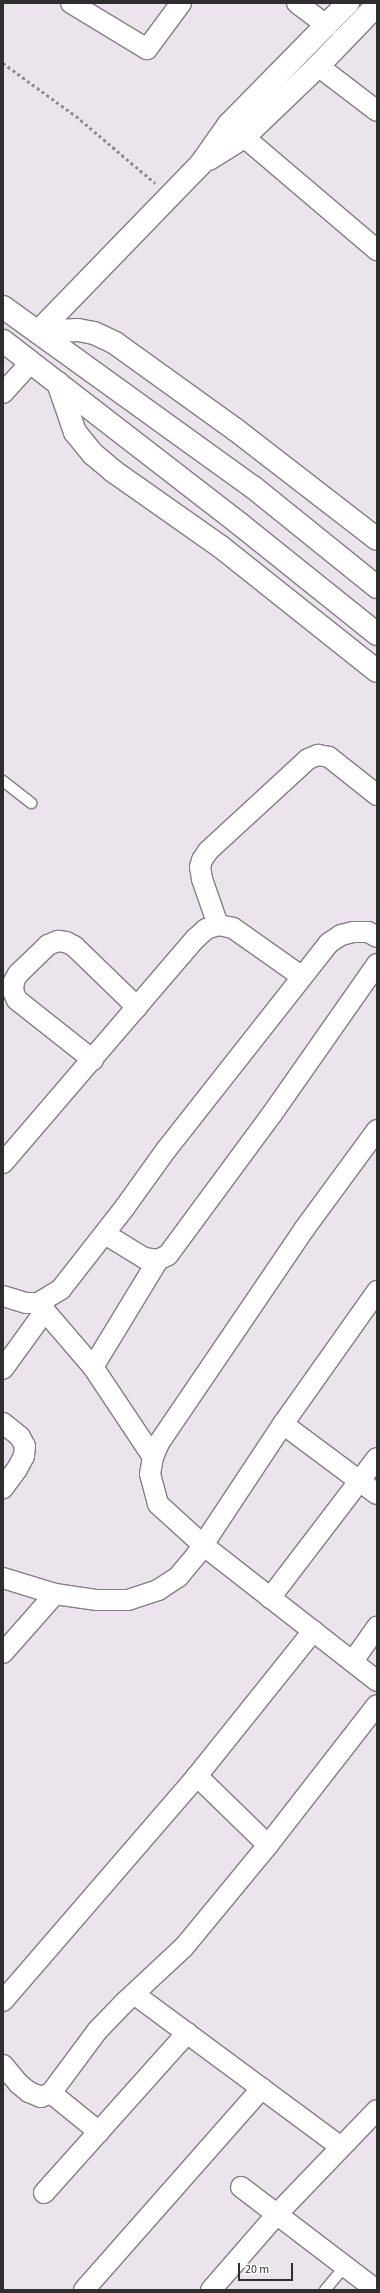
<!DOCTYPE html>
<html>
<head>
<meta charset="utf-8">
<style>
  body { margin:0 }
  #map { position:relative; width:380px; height:2293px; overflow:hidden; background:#ebe4ec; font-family:"Source Sans 3",sans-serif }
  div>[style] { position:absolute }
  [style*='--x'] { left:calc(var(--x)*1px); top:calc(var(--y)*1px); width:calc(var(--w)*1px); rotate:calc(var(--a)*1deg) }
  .path>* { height:2.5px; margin-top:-1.25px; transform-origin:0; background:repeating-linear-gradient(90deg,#8f8a8f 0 3px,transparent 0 6px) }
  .roads { filter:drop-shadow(1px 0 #847e85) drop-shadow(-1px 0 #847e85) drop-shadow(0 1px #847e85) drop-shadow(0 -1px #847e85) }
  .service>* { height:10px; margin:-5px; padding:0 5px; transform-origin:5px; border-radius:5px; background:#fff }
  .minor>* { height:20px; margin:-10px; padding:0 10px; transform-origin:10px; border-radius:10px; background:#fff }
  .tertiary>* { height:22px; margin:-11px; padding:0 11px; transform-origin:11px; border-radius:11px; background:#fff }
  .trunk>* { height:22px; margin:-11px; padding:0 11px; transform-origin:11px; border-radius:11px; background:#fff }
  span { translate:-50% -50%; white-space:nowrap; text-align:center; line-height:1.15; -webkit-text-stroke:3px #fff; paint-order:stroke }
  .frame { position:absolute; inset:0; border:4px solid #302d30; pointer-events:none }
  .scale { position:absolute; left:238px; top:2263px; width:55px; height:18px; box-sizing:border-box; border:2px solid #302d30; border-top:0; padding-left:5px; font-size:12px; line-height:14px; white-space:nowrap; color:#302d30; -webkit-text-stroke:3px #fff; paint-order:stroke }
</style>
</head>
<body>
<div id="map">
  <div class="path">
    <div style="--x:3;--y:63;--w:90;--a:36"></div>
    <div style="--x:76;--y:116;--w:104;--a:40.3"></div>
  </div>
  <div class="roads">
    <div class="service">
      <div style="--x:3;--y:781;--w:36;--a:38"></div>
      <div style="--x:325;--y:2290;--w:31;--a:-50"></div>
    </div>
    <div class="minor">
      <div style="--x:71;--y:3;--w:89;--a:31.2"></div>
      <div style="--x:147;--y:49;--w:57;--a:-53.5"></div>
      <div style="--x:297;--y:3;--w:38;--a:37"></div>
      <div style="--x:318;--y:66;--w:74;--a:37.3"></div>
      <div style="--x:244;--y:137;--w:175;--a:40.4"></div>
      <div style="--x:3;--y:393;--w:42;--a:-47.9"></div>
      <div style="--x:218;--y:925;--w:49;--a:-109.2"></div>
      <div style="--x:202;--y:879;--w:12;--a:-99"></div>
      <div style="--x:200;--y:867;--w:7;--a:-74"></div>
      <div style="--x:202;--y:860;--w:11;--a:-56"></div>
      <div style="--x:208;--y:851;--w:136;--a:-42.6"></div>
      <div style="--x:308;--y:759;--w:11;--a:-22"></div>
      <div style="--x:318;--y:755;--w:11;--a:10"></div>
      <div style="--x:329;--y:757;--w:61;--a:38.4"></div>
      <div style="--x:93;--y:1060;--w:97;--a:-141.7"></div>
      <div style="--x:17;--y:1000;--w:10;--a:-114"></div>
      <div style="--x:13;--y:991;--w:10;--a:-84"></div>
      <div style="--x:14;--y:981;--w:8;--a:-60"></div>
      <div style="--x:18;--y:974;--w:42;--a:-44"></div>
      <div style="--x:48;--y:945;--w:11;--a:-22"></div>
      <div style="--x:58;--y:941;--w:8;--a:7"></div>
      <div style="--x:66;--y:942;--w:9;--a:27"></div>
      <div style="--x:74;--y:946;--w:88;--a:44.1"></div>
      <div style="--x:377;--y:1130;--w:122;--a:126.3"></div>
      <div style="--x:305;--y:1228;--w:260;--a:124.2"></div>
      <div style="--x:159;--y:1443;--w:15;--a:113"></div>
      <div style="--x:153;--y:1457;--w:17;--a:100"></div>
      <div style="--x:150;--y:1474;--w:31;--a:75"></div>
      <div style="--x:158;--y:1504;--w:61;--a:42.3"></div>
      <div style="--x:203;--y:1545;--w:221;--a:38"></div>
      <div style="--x:3;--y:1163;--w:295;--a:-49.4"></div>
      <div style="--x:195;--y:939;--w:15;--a:-42"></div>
      <div style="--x:206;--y:929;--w:13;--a:-18"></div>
      <div style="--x:218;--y:925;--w:15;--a:11"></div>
      <div style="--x:233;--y:928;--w:83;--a:35.2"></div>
      <div style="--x:105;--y:1234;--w:46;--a:31.6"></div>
      <div style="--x:144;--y:1258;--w:14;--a:8"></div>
      <div style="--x:158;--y:1260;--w:11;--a:-27"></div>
      <div style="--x:168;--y:1255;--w:175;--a:-53.6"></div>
      <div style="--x:272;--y:1114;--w:183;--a:-55"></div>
      <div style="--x:3;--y:1296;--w:24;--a:17"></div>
      <div style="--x:26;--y:1303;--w:12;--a:0"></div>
      <div style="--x:38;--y:1303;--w:27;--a:-31"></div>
      <div style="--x:61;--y:1289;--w:104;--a:-52"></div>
      <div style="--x:125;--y:1207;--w:70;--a:-54.3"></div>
      <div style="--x:166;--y:1150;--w:263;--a:-51.8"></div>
      <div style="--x:329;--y:943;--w:14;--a:-34"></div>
      <div style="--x:341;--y:935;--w:12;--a:-14"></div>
      <div style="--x:353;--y:932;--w:15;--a:0"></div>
      <div style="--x:368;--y:932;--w:10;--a:29"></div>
      <div style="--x:38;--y:1303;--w:84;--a:49.3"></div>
      <div style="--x:93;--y:1367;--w:108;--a:56.3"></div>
      <div style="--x:93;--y:1367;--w:125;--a:-58.7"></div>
      <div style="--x:3;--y:1369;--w:72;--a:-54.1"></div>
      <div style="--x:3;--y:1423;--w:22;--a:39"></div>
      <div style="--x:20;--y:1437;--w:10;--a:61"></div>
      <div style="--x:25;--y:1446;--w:10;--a:96"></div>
      <div style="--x:24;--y:1456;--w:15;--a:118"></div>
      <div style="--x:17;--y:1469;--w:24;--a:126"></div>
      <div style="--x:283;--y:1424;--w:117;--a:36.7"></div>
      <div style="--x:3;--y:1578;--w:54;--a:17.1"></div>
      <div style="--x:55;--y:1594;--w:41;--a:8.3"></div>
      <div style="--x:96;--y:1600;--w:32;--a:0"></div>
      <div style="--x:128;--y:1600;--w:32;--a:-18"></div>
      <div style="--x:158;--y:1590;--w:24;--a:-33"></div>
      <div style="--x:178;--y:1577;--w:30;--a:-50"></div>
      <div style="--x:197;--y:1554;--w:156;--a:-56.5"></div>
      <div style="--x:283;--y:1424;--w:163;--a:-54.7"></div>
      <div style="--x:270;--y:1598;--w:176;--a:-52.6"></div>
      <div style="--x:3;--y:1653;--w:79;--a:-48.6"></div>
      <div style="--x:353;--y:1661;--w:42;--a:-54.8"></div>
      <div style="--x:197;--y:1776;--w:99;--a:44.2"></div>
      <div style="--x:134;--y:1994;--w:257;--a:36.5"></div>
      <div style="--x:3;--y:2001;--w:297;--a:-49.2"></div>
      <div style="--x:197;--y:1776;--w:186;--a:-51.3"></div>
      <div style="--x:3;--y:2065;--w:25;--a:50"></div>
      <div style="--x:19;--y:2084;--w:13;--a:39"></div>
      <div style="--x:29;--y:2092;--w:13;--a:23"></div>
      <div style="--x:41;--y:2097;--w:11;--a:-22"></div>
      <div style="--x:51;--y:2093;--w:77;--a:-53.4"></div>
      <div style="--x:97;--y:2031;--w:42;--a:-46"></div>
      <div style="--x:126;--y:2001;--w:79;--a:-43"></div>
      <div style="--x:184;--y:1947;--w:132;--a:-50.5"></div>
      <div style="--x:268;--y:1845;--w:177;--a:-52.1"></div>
      <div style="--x:51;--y:2093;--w:62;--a:39.1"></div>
      <div style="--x:241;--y:2187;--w:170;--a:37.3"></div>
      <div style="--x:44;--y:2193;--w:215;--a:-48.2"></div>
      <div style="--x:84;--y:2290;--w:269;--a:-48.6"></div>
      <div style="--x:211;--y:2290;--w:101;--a:-49"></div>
      <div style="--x:277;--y:2214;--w:144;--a:-46.1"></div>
    </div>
    <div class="tertiary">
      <div style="--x:38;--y:332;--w:40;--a:-2.9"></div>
      <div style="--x:78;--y:330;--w:16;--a:11"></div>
      <div style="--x:94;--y:333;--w:23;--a:25"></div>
      <div style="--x:115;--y:343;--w:149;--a:35.7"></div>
      <div style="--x:236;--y:430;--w:178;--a:37.7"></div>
      <div style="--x:58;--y:383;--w:52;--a:70.9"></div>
      <div style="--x:75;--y:432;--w:28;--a:51"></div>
      <div style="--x:93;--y:454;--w:26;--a:40"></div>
      <div style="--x:113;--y:471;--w:132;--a:35.1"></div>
      <div style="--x:221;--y:547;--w:199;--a:38.5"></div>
    </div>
    <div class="trunk">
      <div style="--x:209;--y:159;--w:41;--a:-32.2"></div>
      <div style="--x:244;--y:137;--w:103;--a:-43.8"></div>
      <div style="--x:318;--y:66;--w:85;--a:-46"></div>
      <div style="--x:3;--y:307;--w:308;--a:35.8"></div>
      <div style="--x:253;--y:487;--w:159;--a:38.9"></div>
      <div style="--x:38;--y:332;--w:233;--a:-45.9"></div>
      <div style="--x:200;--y:165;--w:50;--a:-54.7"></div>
      <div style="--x:229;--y:124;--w:170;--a:-45.5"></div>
      <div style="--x:3;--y:341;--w:301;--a:37.7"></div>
      <div style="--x:241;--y:525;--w:174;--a:38.7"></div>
    </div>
  </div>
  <div class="frame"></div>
  <div class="scale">20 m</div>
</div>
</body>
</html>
